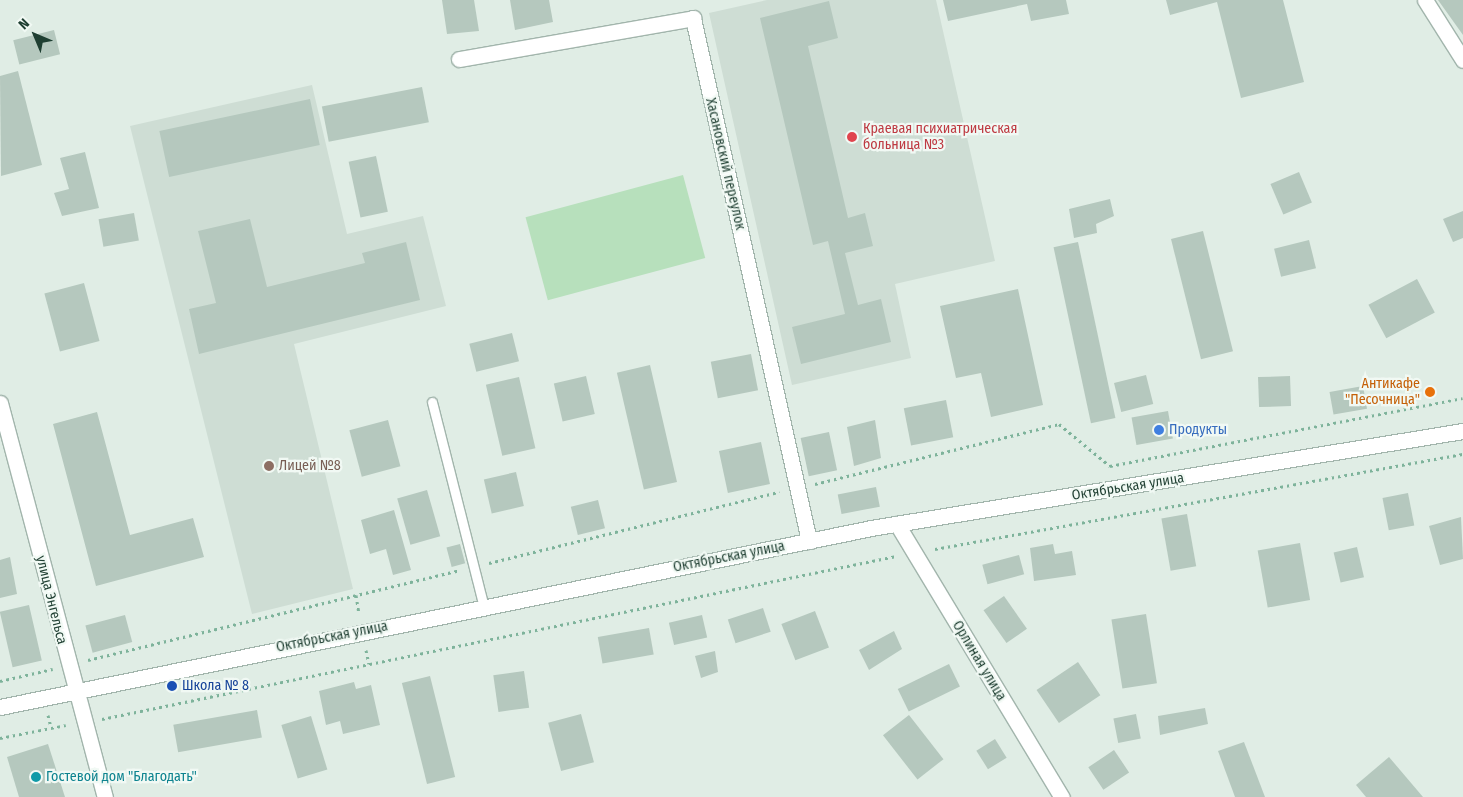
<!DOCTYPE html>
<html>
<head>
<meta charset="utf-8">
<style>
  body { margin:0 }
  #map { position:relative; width:1463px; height:797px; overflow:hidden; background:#e0ede5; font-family:"Fira Sans Condensed",sans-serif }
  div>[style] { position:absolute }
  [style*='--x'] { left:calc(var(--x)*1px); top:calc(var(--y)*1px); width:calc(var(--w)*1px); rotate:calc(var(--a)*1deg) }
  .built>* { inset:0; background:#ceddd4 }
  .green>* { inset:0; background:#b7e0bc; transform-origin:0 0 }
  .building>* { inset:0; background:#b5c8be; transform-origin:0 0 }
  .path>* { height:3px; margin-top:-1.5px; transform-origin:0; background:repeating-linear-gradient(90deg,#7eb39b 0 2.5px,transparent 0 6.5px) }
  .roads { filter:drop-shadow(1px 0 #a2b5ac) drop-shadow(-1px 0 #a2b5ac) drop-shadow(0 1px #a2b5ac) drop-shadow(0 -1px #a2b5ac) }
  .service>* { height:9px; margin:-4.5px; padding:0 4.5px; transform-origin:4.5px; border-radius:4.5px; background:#fff }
  .minor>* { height:15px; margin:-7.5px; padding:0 7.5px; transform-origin:7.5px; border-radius:7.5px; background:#fff }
  .secondary>* { height:15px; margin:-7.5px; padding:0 7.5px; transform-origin:7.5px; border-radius:7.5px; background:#fff }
  .dots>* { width:14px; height:14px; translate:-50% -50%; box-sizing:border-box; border:2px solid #f1f9f4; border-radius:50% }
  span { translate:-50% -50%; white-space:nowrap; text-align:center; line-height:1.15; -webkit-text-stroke:4.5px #f1f9f4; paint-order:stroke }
  .health-label { font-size:14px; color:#be3a42 }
  .left { translate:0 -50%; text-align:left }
  .street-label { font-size:14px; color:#1f3f32 }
  .food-label { font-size:14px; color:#c56008 }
  .right { translate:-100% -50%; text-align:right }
  .shop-label { font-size:14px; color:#366cbe }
  .education-label { font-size:14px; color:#785e54 }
  .transit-label { font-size:14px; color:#164399 }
  .culture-label { font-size:14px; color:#0d838f }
  .north { position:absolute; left:10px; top:10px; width:50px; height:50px; -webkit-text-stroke:4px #f1f9f4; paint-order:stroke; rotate:315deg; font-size:14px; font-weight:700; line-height:20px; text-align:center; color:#1f3f32 }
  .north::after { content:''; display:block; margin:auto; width:18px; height:22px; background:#1f3f32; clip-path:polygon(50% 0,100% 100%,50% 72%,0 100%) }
</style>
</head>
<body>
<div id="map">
  <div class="built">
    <div style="clip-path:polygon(767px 0,936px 0,995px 261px,895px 284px,911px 358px,792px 385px,709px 13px)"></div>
    <div style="clip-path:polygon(312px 85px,347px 234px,423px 216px,446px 306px,294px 344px,353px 589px,252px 614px,130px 126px)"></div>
  </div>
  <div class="green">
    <div style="left:683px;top:175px;width:86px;height:163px;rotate:75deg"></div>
  </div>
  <div class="building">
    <div style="clip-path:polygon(442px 0,474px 0,479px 31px,447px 34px)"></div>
    <div style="clip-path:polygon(510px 0,549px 0,553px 22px,515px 30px)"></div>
    <div style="clip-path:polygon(943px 0,1066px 0,1069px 14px,1031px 21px,1027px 4px,948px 21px)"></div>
    <div style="clip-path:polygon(1166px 0,1283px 0,1304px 82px,1241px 98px,1217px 2px,1170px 15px)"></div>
    <div style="clip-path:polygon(1438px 0,1463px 0,1463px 35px)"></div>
    <div style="clip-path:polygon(829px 1px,838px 38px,808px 46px,848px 218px,865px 213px,873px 246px,845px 253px,858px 305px,881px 299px,891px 342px,801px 364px,792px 327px,845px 314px,828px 241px,813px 245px,760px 18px)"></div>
    <div style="left:54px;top:30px;width:25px;height:42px;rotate:76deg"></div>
    <div style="clip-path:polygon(18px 71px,42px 165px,1px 176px,0 76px)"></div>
    <div style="left:422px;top:87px;width:36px;height:102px;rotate:79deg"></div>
    <div style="left:310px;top:99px;width:47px;height:154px;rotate:78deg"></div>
    <div style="clip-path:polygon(85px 152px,99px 208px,62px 216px,54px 193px,69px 189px,60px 158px)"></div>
    <div style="left:376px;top:156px;width:57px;height:28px;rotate:78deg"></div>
    <div style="left:1299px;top:172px;width:33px;height:31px;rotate:67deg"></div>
    <div style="clip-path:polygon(1110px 199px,1114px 216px,1096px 224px,1097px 233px,1074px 238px,1069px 209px)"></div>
    <div style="clip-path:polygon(1463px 211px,1463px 238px,1453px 242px,1443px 219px)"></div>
    <div style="left:134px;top:213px;width:28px;height:36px;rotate:80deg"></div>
    <div style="clip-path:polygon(250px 219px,267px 287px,365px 263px,362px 253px,406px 242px,420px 300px,199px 354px,189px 309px,216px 303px,198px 231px)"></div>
    <div style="left:1203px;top:231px;width:124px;height:33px;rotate:76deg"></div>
    <div style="left:1309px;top:240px;width:29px;height:36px;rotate:76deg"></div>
    <div style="left:1078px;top:242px;width:180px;height:25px;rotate:78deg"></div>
    <div style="left:1417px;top:279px;width:38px;height:55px;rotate:62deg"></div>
    <div style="left:84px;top:283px;width:60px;height:41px;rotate:75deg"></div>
    <div style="clip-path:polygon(1018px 289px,1043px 405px,991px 417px,981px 373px,956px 378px,940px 306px)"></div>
    <div style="left:512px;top:333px;width:29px;height:44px;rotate:76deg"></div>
    <div style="left:751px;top:354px;width:37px;height:41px;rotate:79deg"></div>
    <div style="left:650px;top:365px;width:120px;height:34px;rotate:77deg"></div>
    <div style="left:1146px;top:375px;width:30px;height:33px;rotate:76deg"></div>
    <div style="left:586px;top:376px;width:39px;height:33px;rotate:77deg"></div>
    <div style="left:1290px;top:376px;width:30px;height:32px;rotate:88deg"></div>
    <div style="left:519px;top:377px;width:73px;height:34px;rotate:77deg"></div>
    <div style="left:1363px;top:386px;width:23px;height:34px;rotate:80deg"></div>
    <div style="left:946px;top:400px;width:38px;height:43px;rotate:79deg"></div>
    <div style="left:1168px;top:411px;width:28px;height:37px;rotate:80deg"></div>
    <div style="clip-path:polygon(97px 412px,130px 535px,193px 518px,204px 557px,96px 586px,53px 424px)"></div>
    <div style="left:388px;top:420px;width:48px;height:40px;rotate:75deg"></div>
    <div style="clip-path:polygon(875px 420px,881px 458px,854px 466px,847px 427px)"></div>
    <div style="left:829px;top:432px;width:39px;height:29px;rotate:78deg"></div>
    <div style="left:761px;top:442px;width:43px;height:43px;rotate:78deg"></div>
    <div style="left:516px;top:472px;width:35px;height:33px;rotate:77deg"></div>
    <div style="left:876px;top:487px;width:20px;height:39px;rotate:79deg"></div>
    <div style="left:427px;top:490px;width:48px;height:31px;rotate:74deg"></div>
    <div style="left:1408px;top:493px;width:33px;height:26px;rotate:79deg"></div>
    <div style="left:598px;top:500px;width:29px;height:28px;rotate:76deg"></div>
    <div style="clip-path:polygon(394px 510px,411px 570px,393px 575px,386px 549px,370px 554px,361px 520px)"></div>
    <div style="left:1187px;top:514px;width:53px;height:26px;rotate:80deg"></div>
    <div style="clip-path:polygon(1461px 517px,1463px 559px,1440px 565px,1429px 526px)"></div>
    <div style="left:1300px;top:543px;width:58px;height:43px;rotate:80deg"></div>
    <div style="left:460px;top:544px;width:20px;height:14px;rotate:75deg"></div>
    <div style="clip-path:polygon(1053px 544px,1055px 554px,1072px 551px,1076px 575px,1034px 581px,1030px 548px)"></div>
    <div style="left:1357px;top:547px;width:31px;height:24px;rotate:77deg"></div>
    <div style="left:1019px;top:555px;width:20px;height:38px;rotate:75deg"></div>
    <div style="clip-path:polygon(10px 557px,17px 594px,0 598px,0 560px)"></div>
    <div style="left:1004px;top:596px;width:40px;height:25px;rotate:55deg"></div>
    <div style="left:29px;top:605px;width:57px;height:30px;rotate:77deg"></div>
    <div style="left:763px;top:608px;width:25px;height:37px;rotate:72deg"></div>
    <div style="left:815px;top:611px;width:39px;height:36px;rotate:69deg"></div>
    <div style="left:1146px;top:614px;width:70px;height:35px;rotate:81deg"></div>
    <div style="left:125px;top:615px;width:28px;height:41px;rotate:75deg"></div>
    <div style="left:702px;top:615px;width:23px;height:34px;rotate:77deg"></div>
    <div style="left:649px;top:628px;width:27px;height:52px;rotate:80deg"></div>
    <div style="clip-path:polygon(894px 631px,902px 649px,869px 670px,859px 650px)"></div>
    <div style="clip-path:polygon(715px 651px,718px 672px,701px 678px,695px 656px)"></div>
    <div style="left:1078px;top:662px;width:40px;height:50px;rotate:56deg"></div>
    <div style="left:949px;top:664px;width:25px;height:57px;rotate:64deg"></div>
    <div style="left:524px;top:671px;width:37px;height:31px;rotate:82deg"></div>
    <div style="left:430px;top:676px;width:104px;height:29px;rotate:76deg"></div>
    <div style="clip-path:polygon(354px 682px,356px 689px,371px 685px,380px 725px,343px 734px,340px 721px,326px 725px,319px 691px)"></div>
    <div style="clip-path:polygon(1205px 708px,1208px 724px,1160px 735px,1158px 716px)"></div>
    <div style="left:257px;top:710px;width:28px;height:85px;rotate:80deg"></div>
    <div style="left:581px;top:714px;width:50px;height:34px;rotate:75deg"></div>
    <div style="left:1136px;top:714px;width:25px;height:23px;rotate:79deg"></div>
    <div style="left:909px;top:715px;width:56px;height:33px;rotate:52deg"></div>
    <div style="left:311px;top:716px;width:56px;height:31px;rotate:73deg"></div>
    <div style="left:995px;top:739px;width:22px;height:22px;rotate:58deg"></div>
    <div style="clip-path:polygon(1244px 742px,1265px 797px,1235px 797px,1218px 751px)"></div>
    <div style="clip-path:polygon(48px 744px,65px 797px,19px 797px,7px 757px)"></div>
    <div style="left:1114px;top:750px;width:27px;height:31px;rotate:56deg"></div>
    <div style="clip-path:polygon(1389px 757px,1423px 797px,1366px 797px,1356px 785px)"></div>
  </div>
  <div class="path">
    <div style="--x:815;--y:484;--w:251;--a:-13.8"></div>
    <div style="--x:1059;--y:424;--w:66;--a:39.5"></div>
    <div style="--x:1110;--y:466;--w:359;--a:-10.9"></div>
    <div style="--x:935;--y:549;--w:536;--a:-10.2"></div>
    <div style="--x:489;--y:563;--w:299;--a:-13.8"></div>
    <div style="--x:356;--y:595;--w:19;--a:81"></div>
    <div style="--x:366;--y:650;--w:14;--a:78"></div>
    <div style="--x:88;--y:660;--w:382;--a:-13.6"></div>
    <div style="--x:0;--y:681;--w:54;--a:-12.8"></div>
    <div style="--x:48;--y:715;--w:12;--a:76"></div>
    <div style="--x:102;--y:719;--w:811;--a:-11.6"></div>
    <div style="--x:0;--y:738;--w:67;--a:-11.1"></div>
  </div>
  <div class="roads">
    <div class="service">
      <div style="--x:432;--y:402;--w:211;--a:75.8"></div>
    </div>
    <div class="minor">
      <div style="--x:1425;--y:0;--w:71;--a:57.7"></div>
      <div style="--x:459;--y:59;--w:238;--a:-9.9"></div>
      <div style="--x:693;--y:18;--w:536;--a:77.49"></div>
      <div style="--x:0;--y:403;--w:408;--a:75.1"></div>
      <div style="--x:897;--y:524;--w:319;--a:58.9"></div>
    </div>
    <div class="secondary">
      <div style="--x:0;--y:707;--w:889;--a:-11.61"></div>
      <div style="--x:871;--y:528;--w:600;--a:-9.31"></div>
    </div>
  </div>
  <div class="dots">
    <div style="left:852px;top:137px;background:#e0444e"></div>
    <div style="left:1430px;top:392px;background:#e8710a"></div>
    <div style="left:1159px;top:430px;background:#3f7fe0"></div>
    <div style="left:269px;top:466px;background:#8d6e63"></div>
    <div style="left:172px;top:686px;background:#1a4fb4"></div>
    <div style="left:36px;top:777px;background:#0f9aa8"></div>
  </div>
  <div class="health-label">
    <span class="left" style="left:863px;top:137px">Краевая психиатрическая<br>больница №3</span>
  </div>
  <div class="street-label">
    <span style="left:725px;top:164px;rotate:77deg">Хасановский переулок</span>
    <span style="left:1128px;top:487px;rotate:-9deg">Октябрьская улица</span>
    <span style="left:729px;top:557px;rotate:-11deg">Октябрьская улица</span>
    <span style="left:51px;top:600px;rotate:76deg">улица Энгельса</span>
    <span style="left:332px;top:637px;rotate:-11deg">Октябрьская улица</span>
    <span style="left:979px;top:661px;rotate:59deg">Орлиная улица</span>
  </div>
  <div class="food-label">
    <span class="right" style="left:1420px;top:392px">Антикафе<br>"Песочница"</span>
  </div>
  <div class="shop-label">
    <span class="left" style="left:1169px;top:430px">Продукты</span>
  </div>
  <div class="education-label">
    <span class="left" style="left:279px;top:466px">Лицей №8</span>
  </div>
  <div class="transit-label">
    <span class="left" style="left:182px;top:686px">Школа № 8</span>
  </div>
  <div class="culture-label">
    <span class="left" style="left:46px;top:777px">Гостевой дом "Благодать"</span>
  </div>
  <div class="north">N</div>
</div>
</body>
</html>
